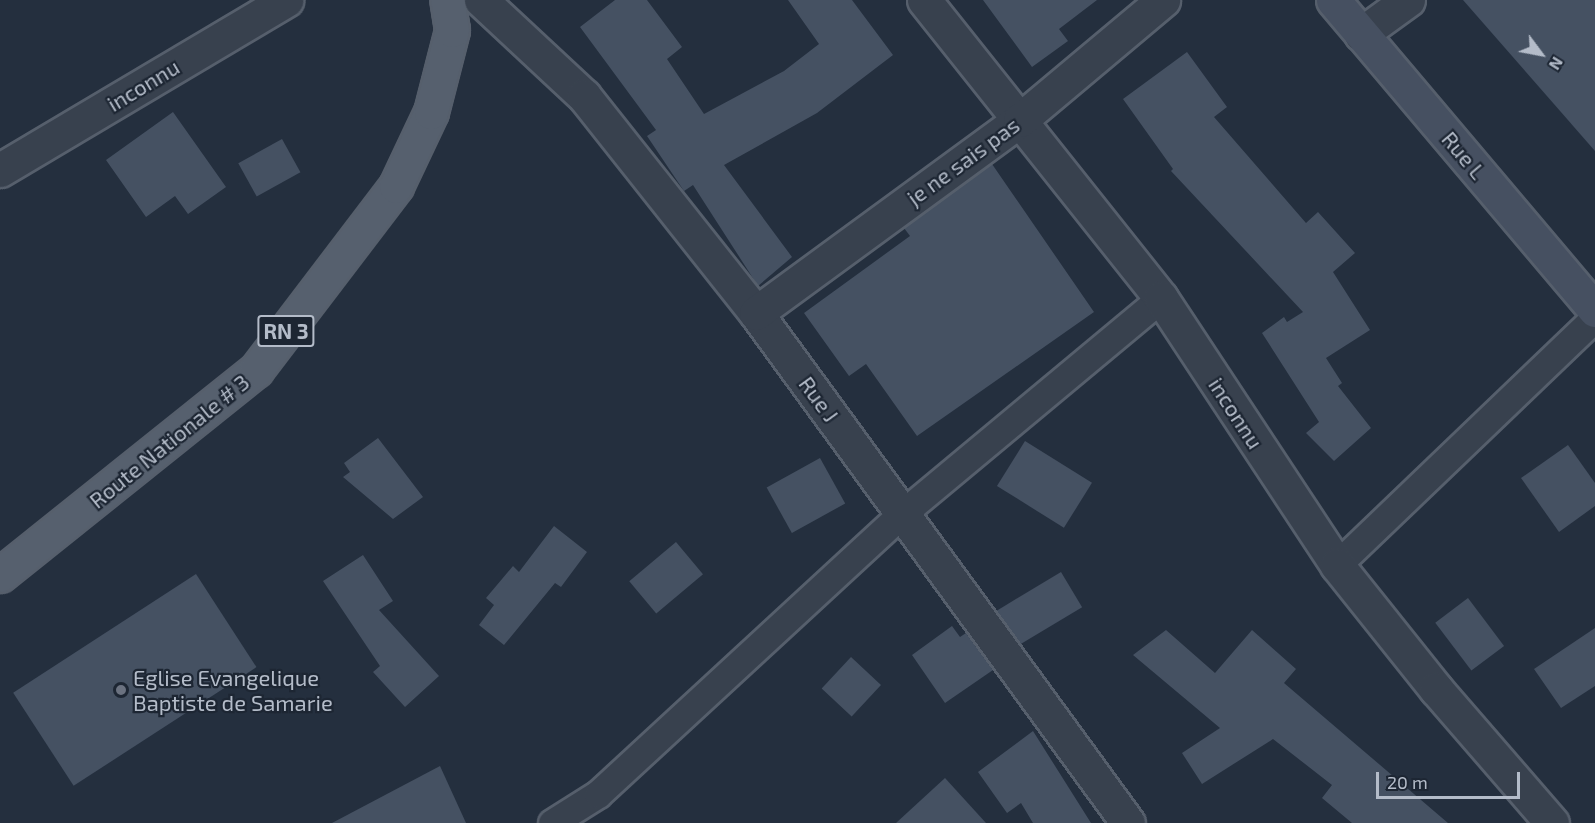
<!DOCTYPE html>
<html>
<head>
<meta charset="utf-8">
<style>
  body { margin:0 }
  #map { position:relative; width:1595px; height:823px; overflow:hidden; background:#242f3e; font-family:"Exo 2",sans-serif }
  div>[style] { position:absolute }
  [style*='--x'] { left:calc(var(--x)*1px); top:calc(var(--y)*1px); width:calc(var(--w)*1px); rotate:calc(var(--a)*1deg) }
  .building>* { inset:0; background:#455162; transform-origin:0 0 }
  .roads { filter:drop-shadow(2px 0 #565f6c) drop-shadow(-2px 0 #565f6c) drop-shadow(0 2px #565f6c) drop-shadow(0 -2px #565f6c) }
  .lane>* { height:27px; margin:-13.5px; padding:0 13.5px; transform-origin:13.5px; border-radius:13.5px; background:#38414e }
  .street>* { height:33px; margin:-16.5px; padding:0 16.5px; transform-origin:16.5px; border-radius:16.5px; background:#38414e }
  .secondary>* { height:33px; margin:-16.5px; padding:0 16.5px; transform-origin:16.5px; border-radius:16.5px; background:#465061 }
  .primary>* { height:33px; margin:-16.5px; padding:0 16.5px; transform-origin:16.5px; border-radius:16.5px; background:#56606e }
  .dots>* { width:16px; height:16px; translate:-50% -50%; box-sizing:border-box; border:3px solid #1d2633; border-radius:50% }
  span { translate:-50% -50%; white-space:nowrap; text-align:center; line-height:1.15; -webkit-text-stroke:4.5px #1d2633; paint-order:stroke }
  .shield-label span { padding:2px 4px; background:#1d2633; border:2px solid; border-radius:4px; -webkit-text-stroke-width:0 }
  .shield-label { font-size:21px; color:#b4bcc9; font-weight:700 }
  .street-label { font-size:22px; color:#b4bcc9 }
  .poi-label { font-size:22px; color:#b4bcc9 }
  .left { translate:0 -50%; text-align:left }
  .north { position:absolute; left:1511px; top:24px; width:60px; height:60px; -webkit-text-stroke:4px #1d2633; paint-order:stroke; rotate:122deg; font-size:16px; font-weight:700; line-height:24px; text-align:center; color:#b4bcc9 }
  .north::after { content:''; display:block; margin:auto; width:21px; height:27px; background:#b4bcc9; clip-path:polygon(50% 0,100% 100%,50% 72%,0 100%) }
  .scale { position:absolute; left:1376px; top:772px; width:144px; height:27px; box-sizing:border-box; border:3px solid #b4bcc9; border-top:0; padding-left:8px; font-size:18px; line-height:21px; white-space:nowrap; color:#b4bcc9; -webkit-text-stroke:4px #1d2633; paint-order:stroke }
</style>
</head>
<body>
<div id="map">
  <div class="building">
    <div style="clip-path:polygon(615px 0,647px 0,682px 47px,667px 59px,704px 114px,784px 71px,819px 44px,788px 0,852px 0,893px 55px,817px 113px,724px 165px,792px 257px,758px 286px,693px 185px,684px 191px,647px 136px,656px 130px,580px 27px)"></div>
    <div style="clip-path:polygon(983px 0,1097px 0,1059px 29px,1068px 41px,1032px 67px)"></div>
    <div style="clip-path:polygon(1463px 0,1595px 0,1595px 151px)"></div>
    <div style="clip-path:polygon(1187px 52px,1227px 107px,1214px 117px,1306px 223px,1318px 212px,1355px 253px,1333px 272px,1370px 330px,1326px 358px,1342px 383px,1338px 386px,1371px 428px,1334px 461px,1306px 433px,1319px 422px,1262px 333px,1284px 317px,1287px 322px,1303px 312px,1171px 171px,1173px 169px,1123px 99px)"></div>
    <div style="clip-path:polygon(173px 112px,226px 187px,188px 214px,175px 196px,146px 217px,106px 160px)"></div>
    <div style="left:282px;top:139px;width:38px;height:50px;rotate:61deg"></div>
    <div style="clip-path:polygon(992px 164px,1094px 312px,917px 436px,866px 364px,849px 376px,804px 313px,910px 236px,904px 228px)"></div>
    <div style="clip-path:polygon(378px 438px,423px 497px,393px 519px,343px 477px,350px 472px,344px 463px)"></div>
    <div style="left:1025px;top:441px;width:79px;height:53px;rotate:32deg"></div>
    <div style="clip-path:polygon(1568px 445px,1595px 483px,1595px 506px,1559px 532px,1521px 478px)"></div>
    <div style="left:820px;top:458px;width:52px;height:61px;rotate:61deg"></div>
    <div style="clip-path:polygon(554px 526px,587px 552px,561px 587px,555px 583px,504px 645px,479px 625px,494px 605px,486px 598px,513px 566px,519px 572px)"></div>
    <div style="left:676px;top:542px;width:42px;height:61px;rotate:50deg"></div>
    <div style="clip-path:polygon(363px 555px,393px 601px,379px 610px,439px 676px,405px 707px,373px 672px,380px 666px,323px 581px)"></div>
    <div style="left:1061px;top:572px;width:41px;height:75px;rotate:59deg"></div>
    <div style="left:196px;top:574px;width:111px;height:218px;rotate:57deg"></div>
    <div style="left:1468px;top:598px;width:60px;height:41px;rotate:53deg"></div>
    <div style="clip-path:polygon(952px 626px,960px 637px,966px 633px,993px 670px,945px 703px,912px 655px)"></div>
    <div style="clip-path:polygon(1595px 628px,1595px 686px,1561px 708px,1534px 669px)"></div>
    <div style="clip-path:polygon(1166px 630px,1215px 673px,1252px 630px,1296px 669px,1284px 683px,1448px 823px,1352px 823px,1322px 798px,1332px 785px,1273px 739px,1202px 784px,1182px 753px,1220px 728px,1133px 655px)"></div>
    <div style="left:851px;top:657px;width:41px;height:43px;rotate:43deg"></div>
    <div style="clip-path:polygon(1033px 731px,1091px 823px,1033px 823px,1021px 803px,1007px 813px,978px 772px)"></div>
    <div style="clip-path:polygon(440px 766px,466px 823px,332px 823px)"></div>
    <div style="clip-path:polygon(945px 778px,986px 823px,896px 823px)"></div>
  </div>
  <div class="roads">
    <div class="lane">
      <div style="--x:1337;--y:565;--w:357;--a:-43.8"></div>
      <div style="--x:552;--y:823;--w:54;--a:-32.2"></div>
      <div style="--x:598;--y:794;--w:415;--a:-42.7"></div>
      <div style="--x:903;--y:513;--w:336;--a:-39.8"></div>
    </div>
    <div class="street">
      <div style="--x:481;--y:0;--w:141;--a:43"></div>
      <div style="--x:584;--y:96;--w:277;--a:51.6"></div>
      <div style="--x:756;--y:313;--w:631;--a:53.89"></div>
      <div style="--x:924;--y:0;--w:381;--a:51.5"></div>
      <div style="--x:1161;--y:298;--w:320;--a:56.6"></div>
      <div style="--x:1337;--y:565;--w:159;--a:51.4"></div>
      <div style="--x:1436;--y:689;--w:177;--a:49.1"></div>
      <div style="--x:1361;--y:34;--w:58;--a:-35.9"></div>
      <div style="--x:0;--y:170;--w:333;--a:-30.7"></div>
      <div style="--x:756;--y:313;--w:327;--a:-36.2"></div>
      <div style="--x:1020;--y:120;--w:187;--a:-40"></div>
    </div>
    <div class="secondary">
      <div style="--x:1333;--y:0;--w:406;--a:49.8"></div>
    </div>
    <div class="primary">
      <div style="--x:0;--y:575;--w:328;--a:-38.7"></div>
      <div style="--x:256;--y:370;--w:231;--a:-52.7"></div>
      <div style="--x:396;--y:186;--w:82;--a:-64.7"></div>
      <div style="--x:431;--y:112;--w:85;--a:-75.6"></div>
      <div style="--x:452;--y:30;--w:30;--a:-99"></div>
    </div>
  </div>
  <div class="dots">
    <div style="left:121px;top:690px;background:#6b7280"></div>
  </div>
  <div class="shield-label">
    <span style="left:286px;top:331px">RN 3</span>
  </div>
  <div class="street-label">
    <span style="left:143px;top:85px;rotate:-31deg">inconnu</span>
    <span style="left:1464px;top:155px;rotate:50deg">Rue L</span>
    <span style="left:963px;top:161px;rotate:-36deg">je ne sais pas</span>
    <span style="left:819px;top:399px;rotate:54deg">Rue J</span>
    <span style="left:1236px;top:413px;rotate:57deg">inconnu</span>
    <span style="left:169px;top:441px;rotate:-39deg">Route Nationale # 3</span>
  </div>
  <div class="poi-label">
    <span class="left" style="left:133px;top:690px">Eglise Evangelique<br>Baptiste de Samarie</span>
  </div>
  <div class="north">N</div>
  <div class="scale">20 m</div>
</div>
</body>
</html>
